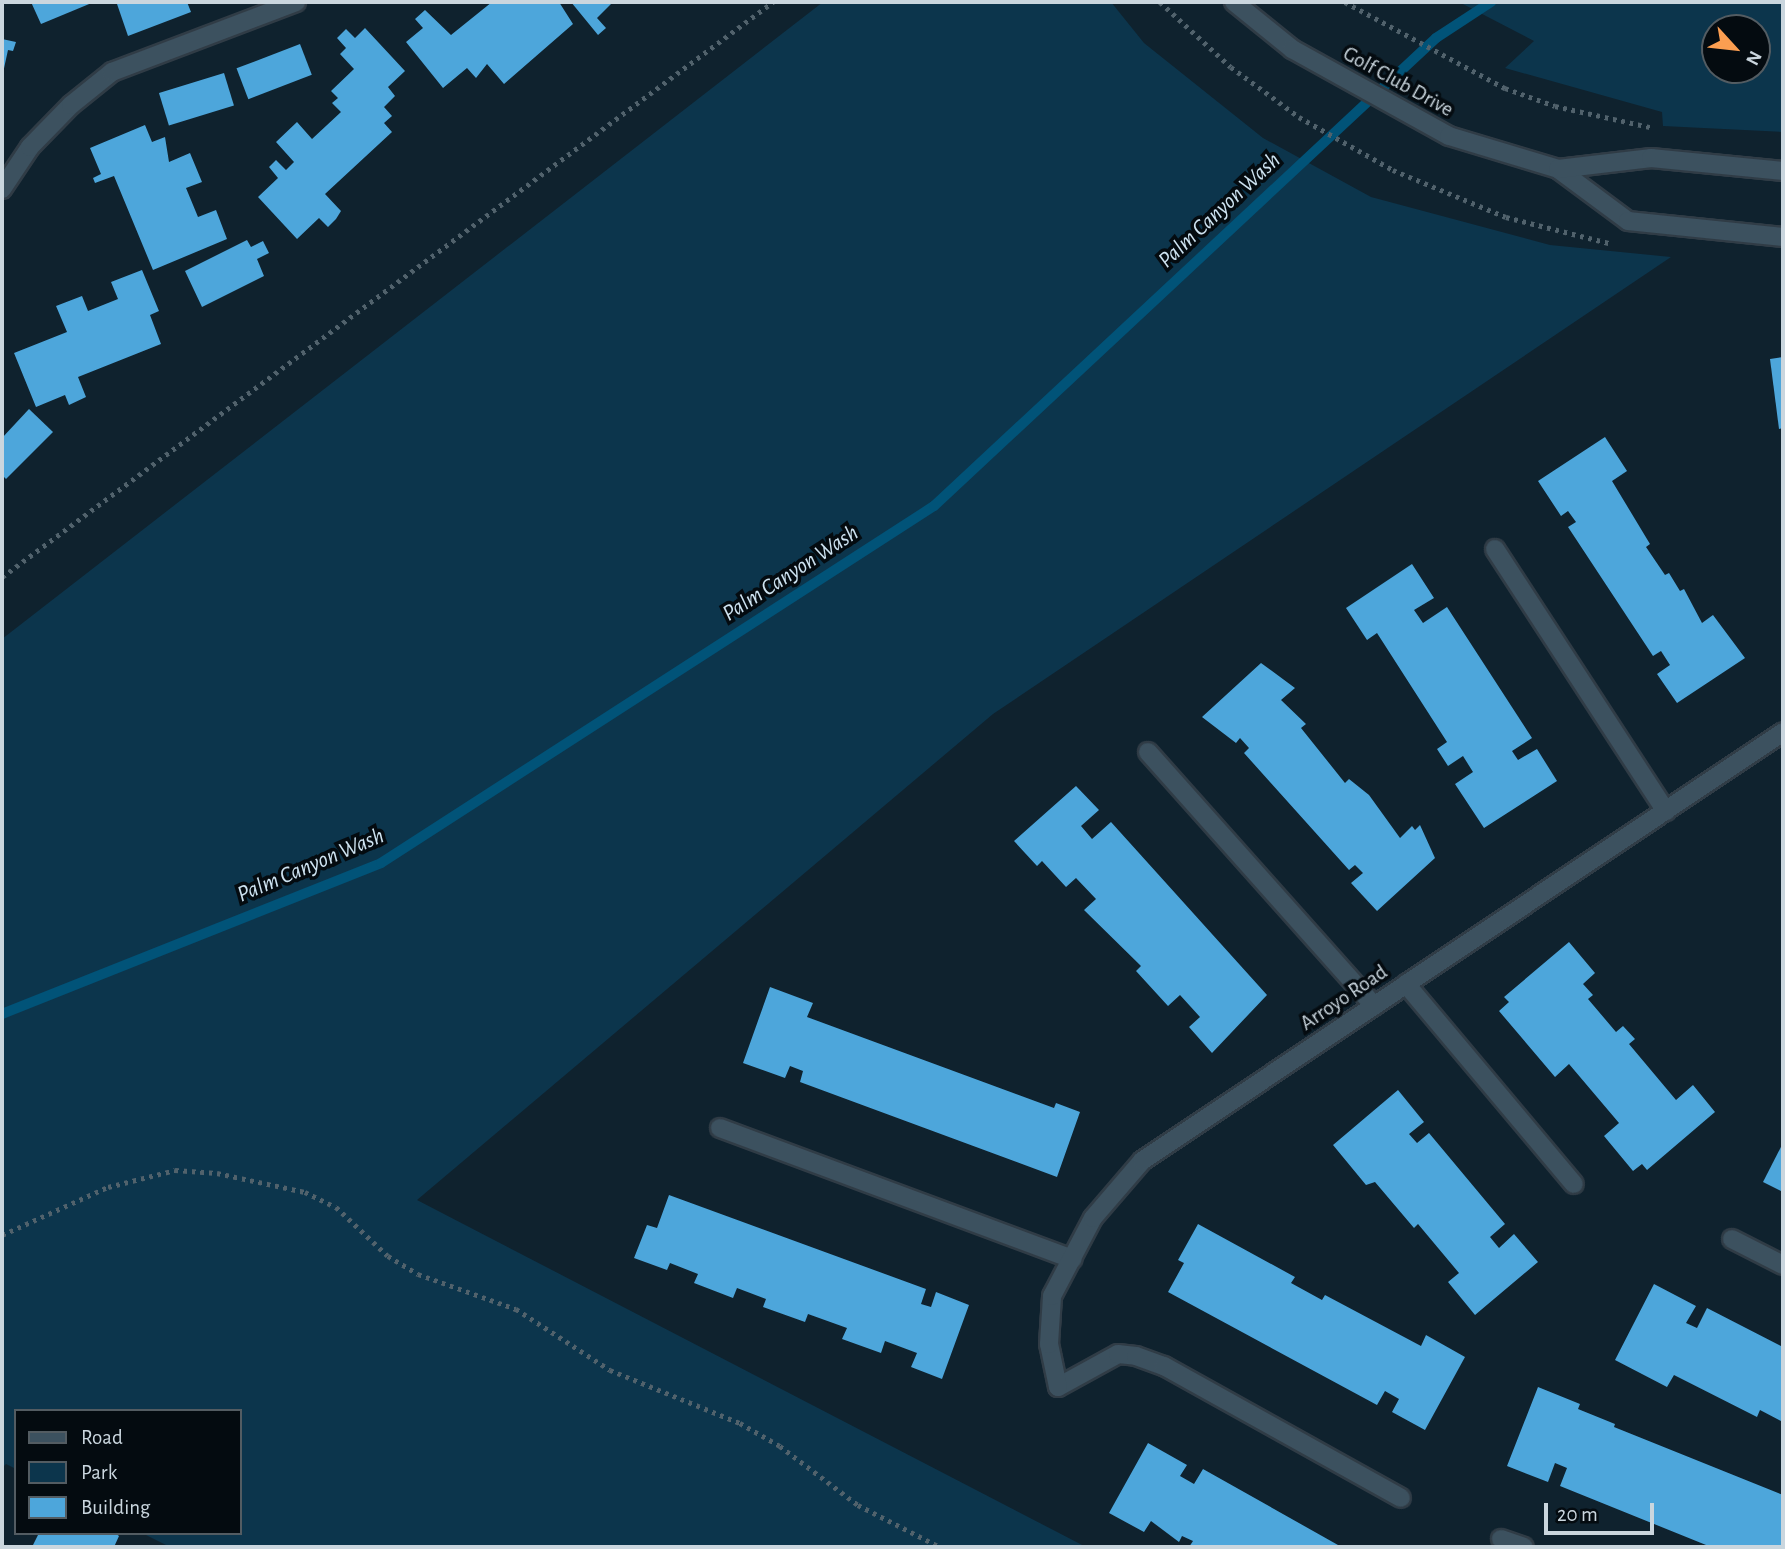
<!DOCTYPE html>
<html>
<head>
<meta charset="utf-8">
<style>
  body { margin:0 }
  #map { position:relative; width:1785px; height:1549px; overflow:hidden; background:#0f222e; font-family:"Alegreya Sans",sans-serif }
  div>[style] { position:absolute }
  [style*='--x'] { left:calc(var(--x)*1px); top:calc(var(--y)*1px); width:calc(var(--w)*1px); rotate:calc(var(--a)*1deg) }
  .green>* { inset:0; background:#0c354c }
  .stream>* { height:10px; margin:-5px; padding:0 5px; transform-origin:5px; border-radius:5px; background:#015378 }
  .building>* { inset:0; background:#4da6db; transform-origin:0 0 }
  .path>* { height:4.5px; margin-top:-2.25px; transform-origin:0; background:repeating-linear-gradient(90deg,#51626c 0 3.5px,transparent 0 8.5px) }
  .roads { filter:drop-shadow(2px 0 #303c46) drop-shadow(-2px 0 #303c46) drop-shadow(0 2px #303c46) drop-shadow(0 -2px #303c46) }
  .service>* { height:18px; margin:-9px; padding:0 9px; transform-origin:9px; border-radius:9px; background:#3c515f }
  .minor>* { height:18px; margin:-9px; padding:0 9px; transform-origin:9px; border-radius:9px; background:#3c515f }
  .tertiary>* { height:18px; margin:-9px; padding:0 9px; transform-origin:9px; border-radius:9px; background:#3c515f }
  span { translate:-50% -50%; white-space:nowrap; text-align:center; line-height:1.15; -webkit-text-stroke:7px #040b10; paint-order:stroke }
  .street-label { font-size:21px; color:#cad6de }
  .water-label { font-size:23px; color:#cee3f1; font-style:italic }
  .frame { position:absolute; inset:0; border:4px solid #cad6de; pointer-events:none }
  .legend { position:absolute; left:14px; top:1409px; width:228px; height:126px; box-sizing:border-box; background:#040b10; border:2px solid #535c62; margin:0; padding:9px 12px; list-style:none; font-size:21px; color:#cad6de }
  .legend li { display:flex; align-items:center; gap:14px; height:35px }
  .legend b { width:35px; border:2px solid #535c62 }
  .north { position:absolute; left:1701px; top:14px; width:70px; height:70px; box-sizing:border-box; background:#040b10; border:2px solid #535c62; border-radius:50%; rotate:117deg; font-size:19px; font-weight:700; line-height:28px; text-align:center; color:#cad6de }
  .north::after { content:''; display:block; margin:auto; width:24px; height:32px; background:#fb9e51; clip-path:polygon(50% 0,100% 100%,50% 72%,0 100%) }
  .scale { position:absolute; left:1544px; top:1503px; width:110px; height:32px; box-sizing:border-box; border:4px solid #cad6de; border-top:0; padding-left:9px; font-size:21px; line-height:24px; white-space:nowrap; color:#cad6de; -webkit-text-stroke:5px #040b10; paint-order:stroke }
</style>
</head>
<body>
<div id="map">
  <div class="green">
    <div style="clip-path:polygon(823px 2px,1111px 2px,1144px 43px,1263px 138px,1371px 197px,1550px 245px,1671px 257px,993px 714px,417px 1200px,1086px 1547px,170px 1547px,142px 1533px,240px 1533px,240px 1411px,16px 1411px,16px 1469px,6px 1464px,2px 1468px,2px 639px)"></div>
    <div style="clip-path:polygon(evenodd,1459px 2px,1783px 2px,1783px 132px,1663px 126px,1662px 112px,1505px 68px,1534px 41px,1459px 2px,1715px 28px,1757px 28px,1757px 70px,1715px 70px,1715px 28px)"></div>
  </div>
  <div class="stream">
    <div style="--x:2;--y:1014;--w:408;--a:-21.7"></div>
    <div style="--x:381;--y:863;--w:658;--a:-32.85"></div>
    <div style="--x:934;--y:506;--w:686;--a:-42.99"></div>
    <div style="--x:1436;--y:38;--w:66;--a:-33.2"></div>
  </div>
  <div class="building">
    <div style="clip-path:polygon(31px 2px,94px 2px,41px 24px)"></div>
    <div style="clip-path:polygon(122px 2px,187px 2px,191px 12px,128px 36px,117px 4px)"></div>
    <div style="clip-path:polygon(492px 2px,559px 2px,573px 24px,504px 84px,487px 64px,476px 78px,467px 68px,443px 88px,406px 42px,423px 28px,415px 19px,425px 10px,451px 35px)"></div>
    <div style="clip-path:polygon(571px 2px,613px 2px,597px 18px,606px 28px,598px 35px)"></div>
    <div style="clip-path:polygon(365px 28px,405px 71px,388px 87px,395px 96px,384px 107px,392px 116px,384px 123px,392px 132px,325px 194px,341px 211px,336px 219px,328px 227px,319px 218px,297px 239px,258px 197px,278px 178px,269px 167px,276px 160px,286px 170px,294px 162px,276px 142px,297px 122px,312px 139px,341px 112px,332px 103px,338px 98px,331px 91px,354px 69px,340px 54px,346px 48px,337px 38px,346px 29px,355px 38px)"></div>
    <div style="clip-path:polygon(2px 39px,16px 42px,13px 51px,8px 50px,3px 73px)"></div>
    <div style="left:300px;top:44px;width:33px;height:68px;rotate:69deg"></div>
    <div style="left:224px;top:73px;width:34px;height:68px;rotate:73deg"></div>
    <div style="clip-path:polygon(145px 125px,152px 142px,165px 137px,169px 162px,190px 153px,202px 182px,186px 188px,198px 217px,216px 210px,227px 239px,153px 270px,114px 176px,95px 183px,93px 178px,101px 174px,90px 148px)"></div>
    <div style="clip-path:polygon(247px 240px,251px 247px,263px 241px,269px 253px,257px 259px,264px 276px,202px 307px,185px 271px)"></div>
    <div style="clip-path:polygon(142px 270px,159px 311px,150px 315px,161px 344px,78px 377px,86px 397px,69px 405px,65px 395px,36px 407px,14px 353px,67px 332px,56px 306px,82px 296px,88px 311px,118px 299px,111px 282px)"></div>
    <div style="clip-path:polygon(1783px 357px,1783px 428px,1779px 429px,1770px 359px)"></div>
    <div style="clip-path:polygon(29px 409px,53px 432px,6px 479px,2px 475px,2px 438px)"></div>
    <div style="clip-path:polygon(1605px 437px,1627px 471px,1612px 481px,1650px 544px,1646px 547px,1665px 575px,1669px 573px,1680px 591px,1684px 589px,1702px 623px,1713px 615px,1745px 658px,1677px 703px,1657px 674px,1670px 665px,1661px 651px,1653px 656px,1568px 527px,1576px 522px,1568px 511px,1561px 516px,1538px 481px)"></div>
    <div style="clip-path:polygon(1412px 564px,1434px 598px,1414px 610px,1423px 623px,1447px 607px,1532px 738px,1512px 751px,1518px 760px,1537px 749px,1557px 781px,1484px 828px,1455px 784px,1473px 772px,1463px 756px,1448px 766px,1437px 749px,1447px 742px,1377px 633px,1367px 640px,1346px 608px)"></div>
    <div style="clip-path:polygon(1261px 663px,1295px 688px,1281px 700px,1306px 724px,1301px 728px,1345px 783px,1349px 779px,1369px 795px,1400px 838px,1412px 826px,1415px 830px,1420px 825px,1435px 858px,1377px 911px,1351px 883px,1363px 873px,1355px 865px,1349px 870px,1244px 753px,1249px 748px,1240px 738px,1236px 743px,1202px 717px)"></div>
    <div style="clip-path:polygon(1076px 786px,1099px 810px,1081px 826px,1092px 839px,1111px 822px,1267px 995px,1212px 1053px,1189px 1027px,1200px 1017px,1180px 995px,1168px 1006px,1136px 971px,1141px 966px,1084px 910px,1096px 899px,1076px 878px,1066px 887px,1042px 861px,1037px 866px,1014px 841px)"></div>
    <div style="clip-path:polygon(1569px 942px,1595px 973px,1583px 984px,1593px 995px,1588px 999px,1616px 1032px,1623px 1026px,1635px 1039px,1629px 1044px,1676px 1100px,1693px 1085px,1715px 1112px,1647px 1170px,1642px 1164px,1633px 1171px,1604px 1136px,1619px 1123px,1569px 1064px,1555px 1077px,1499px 1011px,1509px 1002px,1504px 997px)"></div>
    <div style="clip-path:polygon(770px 987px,813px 1003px,807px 1017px,1054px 1108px,1056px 1103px,1080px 1112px,1057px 1177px,800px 1082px,803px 1071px,790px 1066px,785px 1078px,743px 1063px)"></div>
    <div style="clip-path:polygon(1398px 1090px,1424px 1122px,1409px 1134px,1417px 1143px,1429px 1133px,1505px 1224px,1490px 1237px,1499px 1248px,1514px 1234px,1538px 1262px,1475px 1315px,1448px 1282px,1459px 1273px,1418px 1224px,1414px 1228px,1375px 1182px,1366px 1185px,1333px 1145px)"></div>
    <div style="clip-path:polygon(1783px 1143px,1783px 1192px,1763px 1182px)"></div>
    <div style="clip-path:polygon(669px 1195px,926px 1289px,921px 1304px,931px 1307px,936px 1292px,969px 1305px,942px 1379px,911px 1367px,917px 1353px,885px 1341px,881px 1353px,842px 1339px,847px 1328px,808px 1314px,805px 1322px,763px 1307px,766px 1299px,737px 1288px,733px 1298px,694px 1283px,698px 1274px,670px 1263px,667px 1270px,634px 1258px,647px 1225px,657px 1228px)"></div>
    <div style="clip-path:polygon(1198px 1224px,1295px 1277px,1291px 1283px,1322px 1300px,1325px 1295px,1421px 1346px,1426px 1335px,1465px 1357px,1425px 1430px,1392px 1412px,1399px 1399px,1385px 1391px,1377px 1405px,1168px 1292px,1184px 1263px,1178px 1260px)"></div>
    <div style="clip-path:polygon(1654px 1284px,1696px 1306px,1686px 1323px,1697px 1328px,1707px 1308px,1783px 1347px,1783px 1422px,1760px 1410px,1757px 1417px,1674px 1375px,1667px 1387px,1615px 1360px)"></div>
    <div style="clip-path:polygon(1538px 1387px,1580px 1404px,1578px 1409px,1615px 1424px,1614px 1427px,1783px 1495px,1783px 1547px,1711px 1547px,1560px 1486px,1567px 1468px,1555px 1463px,1548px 1482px,1507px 1466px)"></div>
    <div style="clip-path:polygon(1148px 1443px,1187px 1465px,1180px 1476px,1194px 1484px,1203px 1469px,1338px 1545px,1189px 1547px,1193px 1541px,1182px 1536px,1179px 1542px,1151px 1521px,1144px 1532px,1109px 1513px)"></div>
    <div style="clip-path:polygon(39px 1533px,115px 1533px,119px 1536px,114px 1547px,32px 1547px)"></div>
  </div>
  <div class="path">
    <div style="--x:1160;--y:2;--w:96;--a:42.5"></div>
    <div style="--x:1231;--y:67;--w:84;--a:36.3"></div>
    <div style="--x:1299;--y:117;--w:108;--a:29.4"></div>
    <div style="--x:1393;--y:170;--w:122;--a:22.6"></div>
    <div style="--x:1506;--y:217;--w:106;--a:14.2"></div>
    <div style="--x:1345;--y:2;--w:182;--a:28.3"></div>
    <div style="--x:1505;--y:88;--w:53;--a:19.8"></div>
    <div style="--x:1555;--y:106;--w:101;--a:12.5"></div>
    <div style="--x:2;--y:577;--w:962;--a:-36.72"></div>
    <div style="--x:2;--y:1235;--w:116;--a:-24.4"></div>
    <div style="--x:108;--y:1187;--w:69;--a:-14.2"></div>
    <div style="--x:175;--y:1170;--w:42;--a:4.1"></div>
    <div style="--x:217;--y:1173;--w:90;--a:12.2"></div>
    <div style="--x:305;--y:1192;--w:34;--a:26"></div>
    <div style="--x:336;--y:1207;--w:71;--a:43.3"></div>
    <div style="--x:388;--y:1256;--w:35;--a:31"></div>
    <div style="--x:418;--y:1274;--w:104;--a:19.7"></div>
    <div style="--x:516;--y:1309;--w:112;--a:33"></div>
    <div style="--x:610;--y:1370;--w:140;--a:22.2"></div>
    <div style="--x:740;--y:1423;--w:46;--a:29.9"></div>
    <div style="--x:780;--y:1446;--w:98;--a:37.1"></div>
    <div style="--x:858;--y:1505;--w:92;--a:27.1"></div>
  </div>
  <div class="roads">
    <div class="service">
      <div style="--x:1495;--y:549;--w:313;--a:56.9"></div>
      <div style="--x:1148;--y:752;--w:340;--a:48.3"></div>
      <div style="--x:1406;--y:984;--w:261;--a:50"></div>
      <div style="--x:720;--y:1128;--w:376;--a:20.4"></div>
      <div style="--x:1732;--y:1239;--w:57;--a:27"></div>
      <div style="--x:1058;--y:1387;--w:68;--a:-28.8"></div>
      <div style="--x:1118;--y:1354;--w:18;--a:6"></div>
      <div style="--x:1136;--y:1356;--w:30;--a:20"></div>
      <div style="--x:1164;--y:1366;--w:271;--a:29.1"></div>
      <div style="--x:1501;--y:1539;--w:24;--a:19"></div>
    </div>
    <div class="minor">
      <div style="--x:2;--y:189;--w:50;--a:-56.3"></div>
      <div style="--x:30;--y:147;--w:59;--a:-45.7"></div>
      <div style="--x:71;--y:105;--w:53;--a:-38.8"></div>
      <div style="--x:112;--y:72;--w:197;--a:-20.8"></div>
      <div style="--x:1058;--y:1387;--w:44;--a:-101.8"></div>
      <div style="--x:1049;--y:1344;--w:48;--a:-86.4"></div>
      <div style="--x:1052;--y:1296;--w:88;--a:-62.3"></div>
      <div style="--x:1093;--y:1218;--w:75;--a:-49.3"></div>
      <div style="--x:1142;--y:1161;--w:771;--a:-33.79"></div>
    </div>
    <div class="tertiary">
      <div style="--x:1234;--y:2;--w:75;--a:39"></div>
      <div style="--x:1292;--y:49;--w:179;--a:29"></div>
      <div style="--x:1449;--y:136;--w:114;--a:16.8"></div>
      <div style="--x:1558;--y:169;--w:87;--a:36.6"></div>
      <div style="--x:1628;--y:221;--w:156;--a:5.9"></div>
      <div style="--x:1558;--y:169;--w:94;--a:-6.7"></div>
      <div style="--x:1651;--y:158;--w:133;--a:5.6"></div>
    </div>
  </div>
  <div class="street-label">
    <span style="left:1398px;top:82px;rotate:29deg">Golf Club Drive</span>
    <span style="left:1344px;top:998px;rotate:-34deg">Arroyo Road</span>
  </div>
  <div class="water-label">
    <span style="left:1220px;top:211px;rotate:-43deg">Palm Canyon Wash</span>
    <span style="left:791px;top:574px;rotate:-33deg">Palm Canyon Wash</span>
    <span style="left:311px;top:866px;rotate:-23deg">Palm Canyon Wash</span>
  </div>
  <div class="frame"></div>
  <ul class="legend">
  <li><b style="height:9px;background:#3c515f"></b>Road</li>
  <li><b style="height:19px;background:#0c354c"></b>Park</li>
  <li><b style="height:19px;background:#4da6db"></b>Building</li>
  </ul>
  <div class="north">N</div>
  <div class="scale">20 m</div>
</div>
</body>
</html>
